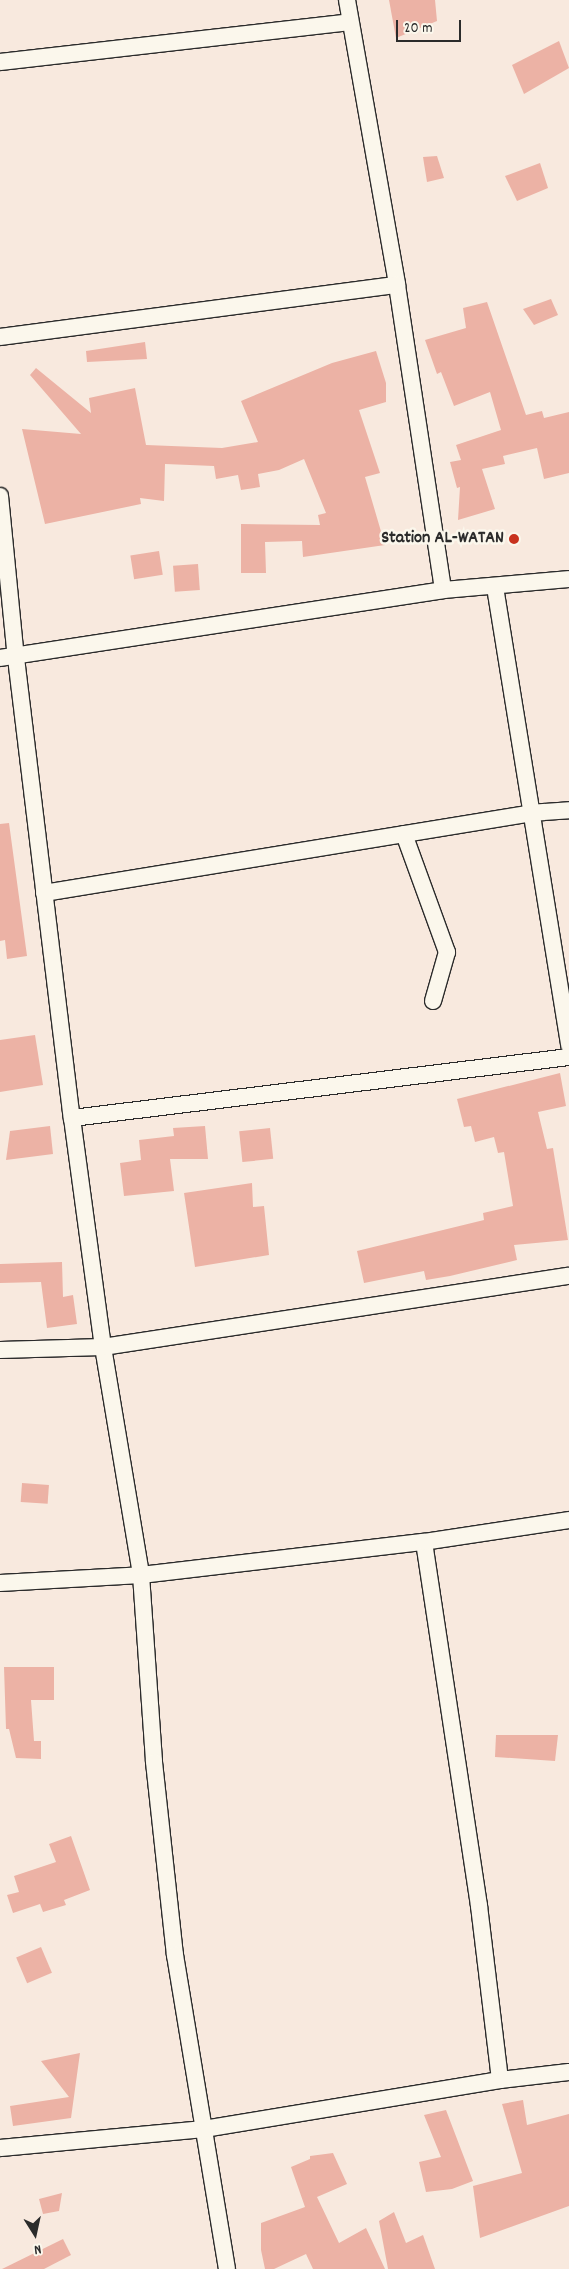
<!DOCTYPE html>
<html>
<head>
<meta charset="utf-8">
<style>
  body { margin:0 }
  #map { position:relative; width:569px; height:2269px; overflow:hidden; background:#f8e9de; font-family:Dekko,sans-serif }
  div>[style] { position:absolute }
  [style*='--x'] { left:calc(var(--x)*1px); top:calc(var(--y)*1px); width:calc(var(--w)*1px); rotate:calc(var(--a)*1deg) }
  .building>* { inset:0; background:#ecb2a5; transform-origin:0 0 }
  .roads { filter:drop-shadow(1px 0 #2b2b2b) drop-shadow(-1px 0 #2b2b2b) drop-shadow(0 1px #2b2b2b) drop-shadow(0 -1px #2b2b2b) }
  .minor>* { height:16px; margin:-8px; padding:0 8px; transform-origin:8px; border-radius:8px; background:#fbf7ec }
  .dots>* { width:14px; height:14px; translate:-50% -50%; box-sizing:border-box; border:2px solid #fbf7ec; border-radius:50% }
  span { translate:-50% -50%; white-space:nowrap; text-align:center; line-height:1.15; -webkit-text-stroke:5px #fbf7ec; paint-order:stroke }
  .poi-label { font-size:18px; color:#2b2b2b; font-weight:700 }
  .right { translate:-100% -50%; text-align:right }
  .north { position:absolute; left:10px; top:2209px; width:50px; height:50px; -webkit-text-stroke:4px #fbf7ec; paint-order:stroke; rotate:170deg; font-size:14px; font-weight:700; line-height:20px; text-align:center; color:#2b2b2b }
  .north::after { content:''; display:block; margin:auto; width:18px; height:22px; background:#2b2b2b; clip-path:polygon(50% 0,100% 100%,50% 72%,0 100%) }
  .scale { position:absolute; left:396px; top:20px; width:65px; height:22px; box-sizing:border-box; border:2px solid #2b2b2b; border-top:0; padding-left:6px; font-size:15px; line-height:18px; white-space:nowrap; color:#2b2b2b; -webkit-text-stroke:4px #fbf7ec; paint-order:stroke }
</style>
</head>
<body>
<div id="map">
  <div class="building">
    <div style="clip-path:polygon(389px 0,435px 0,437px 21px,396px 38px)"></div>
    <div style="clip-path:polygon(559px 41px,569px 68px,524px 94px,512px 65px)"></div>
    <div style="clip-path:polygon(437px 156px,444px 178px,427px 182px,423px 157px)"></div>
    <div style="clip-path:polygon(540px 163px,548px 188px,517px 201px,505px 176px)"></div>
    <div style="clip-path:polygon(551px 299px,558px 315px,534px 325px,523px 309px)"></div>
    <div style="clip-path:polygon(487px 302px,526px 415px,542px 411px,544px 418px,569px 412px,569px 473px,544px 479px,537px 448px,503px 456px,505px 464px,482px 469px,495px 509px,458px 520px,460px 487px,457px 488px,450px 462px,461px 460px,456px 445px,501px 430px,490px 392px,454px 406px,441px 372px,437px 374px,425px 340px,466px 328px,463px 308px)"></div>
    <div style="clip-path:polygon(145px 342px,147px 359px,87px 362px,86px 351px)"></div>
    <div style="clip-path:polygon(376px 351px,386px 383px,386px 402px,359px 410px,380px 473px,365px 477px,385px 545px,303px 557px,302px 541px,265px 542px,266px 573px,241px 573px,241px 524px,320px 525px,318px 515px,326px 513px,304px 459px,279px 470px,258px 474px,260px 487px,241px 490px,238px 475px,216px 479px,214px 466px,165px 464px,164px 501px,140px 498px,141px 504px,45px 524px,22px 429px,81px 434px,30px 375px,36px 368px,91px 413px,89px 398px,135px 388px,146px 445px,222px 448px,258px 442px,241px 401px,332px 363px)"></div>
    <div style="left:159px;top:551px;width:24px;height:29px;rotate:81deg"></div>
    <div style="left:198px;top:564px;width:26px;height:25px;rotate:86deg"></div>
    <div style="clip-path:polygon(9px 823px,27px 956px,7px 959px,5px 940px,0 941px,0 824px)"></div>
    <div style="clip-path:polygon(35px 1035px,43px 1085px,0 1092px,0 1040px)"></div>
    <div style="clip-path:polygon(560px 1073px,566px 1106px,538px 1112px,547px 1149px,553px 1148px,568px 1240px,514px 1245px,517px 1260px,450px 1276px,426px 1280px,424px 1271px,364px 1283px,357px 1251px,484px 1220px,483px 1213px,513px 1206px,504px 1152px,498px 1153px,494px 1137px,475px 1142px,471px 1126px,464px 1127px,457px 1099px)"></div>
    <div style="clip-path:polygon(50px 1126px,53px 1154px,6px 1160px,10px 1131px)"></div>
    <div style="clip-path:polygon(205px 1126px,208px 1159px,170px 1159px,174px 1191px,124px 1196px,120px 1163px,141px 1160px,139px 1140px,174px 1136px,173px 1128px)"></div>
    <div style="left:270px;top:1128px;width:31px;height:31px;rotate:84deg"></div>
    <div style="clip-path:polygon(252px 1183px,253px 1207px,264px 1206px,269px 1255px,195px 1267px,184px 1193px)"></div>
    <div style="clip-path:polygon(62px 1262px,63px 1297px,73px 1295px,77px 1324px,47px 1328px,41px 1282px,0 1283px,0 1264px)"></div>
    <div style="left:22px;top:1483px;width:27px;height:19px;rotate:4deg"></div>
    <div style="clip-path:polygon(4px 1667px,54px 1667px,54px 1700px,31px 1700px,34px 1741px,41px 1741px,41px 1759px,16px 1758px,9px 1729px,6px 1729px)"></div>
    <div style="clip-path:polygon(496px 1735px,558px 1735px,555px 1761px,495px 1757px)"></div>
    <div style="clip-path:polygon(71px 1836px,90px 1890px,64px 1900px,66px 1905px,43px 1912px,40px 1904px,13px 1913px,7px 1895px,19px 1892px,14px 1876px,56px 1862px,49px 1844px)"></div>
    <div style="left:41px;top:1947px;width:28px;height:27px;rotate:67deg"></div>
    <div style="clip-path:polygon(80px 2053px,71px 2118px,13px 2126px,10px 2106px,69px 2097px,41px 2061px)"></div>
    <div style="clip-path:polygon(523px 2100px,527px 2125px,569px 2114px,569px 2206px,480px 2238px,473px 2186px,522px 2173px,502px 2104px)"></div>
    <div style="clip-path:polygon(446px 2110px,473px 2181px,452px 2189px,426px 2192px,419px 2162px,441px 2157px,424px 2115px)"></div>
    <div style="clip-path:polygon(333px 2153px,347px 2184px,317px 2197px,339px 2243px,366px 2228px,385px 2269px,313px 2269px,306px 2254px,274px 2269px,265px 2269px,261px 2250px,261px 2223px,305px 2207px,291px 2167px,310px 2159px,310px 2156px)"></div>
    <div style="clip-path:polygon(62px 2193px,59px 2211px,43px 2214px,39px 2199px)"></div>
    <div style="clip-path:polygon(394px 2212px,406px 2243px,423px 2235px,435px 2269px,388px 2269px,379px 2221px)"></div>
    <div style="clip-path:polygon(63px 2239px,71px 2255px,44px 2269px,2px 2269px)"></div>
  </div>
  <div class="roads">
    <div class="minor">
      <div style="--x:347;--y:0;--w:289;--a:80"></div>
      <div style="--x:397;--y:285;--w:308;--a:81.4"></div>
      <div style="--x:0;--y:62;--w:351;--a:-6.5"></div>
      <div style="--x:0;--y:337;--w:400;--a:-7.5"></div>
      <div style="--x:0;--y:496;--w:163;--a:84.4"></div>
      <div style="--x:16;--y:658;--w:463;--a:83.1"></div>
      <div style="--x:72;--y:1118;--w:231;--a:82.3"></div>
      <div style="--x:103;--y:1347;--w:231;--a:80.5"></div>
      <div style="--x:141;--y:1575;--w:187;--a:86"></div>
      <div style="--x:154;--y:1762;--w:194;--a:83.8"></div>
      <div style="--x:175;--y:1955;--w:318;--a:80.6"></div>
      <div style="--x:495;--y:587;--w:465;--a:80.8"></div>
      <div style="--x:0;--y:658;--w:448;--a:-8.7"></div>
      <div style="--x:443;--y:590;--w:126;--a:-5"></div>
      <div style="--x:404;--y:834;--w:126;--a:70"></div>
      <div style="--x:447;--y:952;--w:51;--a:105.9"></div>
      <div style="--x:44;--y:893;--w:493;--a:-9.3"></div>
      <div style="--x:530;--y:813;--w:39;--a:-4"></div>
      <div style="--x:72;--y:1118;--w:501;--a:-7"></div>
      <div style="--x:0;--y:1350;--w:103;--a:-1.7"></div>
      <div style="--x:103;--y:1347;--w:471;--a:-8.7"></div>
      <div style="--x:424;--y:1542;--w:368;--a:81.4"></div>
      <div style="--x:479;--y:1906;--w:175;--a:83.1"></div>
      <div style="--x:0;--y:1583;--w:141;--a:-3.2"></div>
      <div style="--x:141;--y:1575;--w:285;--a:-6.7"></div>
      <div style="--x:424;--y:1542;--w:147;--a:-8.6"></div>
      <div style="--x:0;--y:2148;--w:205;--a:-5.3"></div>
      <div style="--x:204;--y:2129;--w:300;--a:-9.4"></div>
      <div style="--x:500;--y:2080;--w:69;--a:-6.6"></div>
    </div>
  </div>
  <div class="dots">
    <div style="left:514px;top:539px;background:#c8321e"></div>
  </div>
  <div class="poi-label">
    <span class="right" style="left:504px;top:539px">Station AL-WATAN</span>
  </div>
  <div class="north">N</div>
  <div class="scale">20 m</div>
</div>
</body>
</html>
